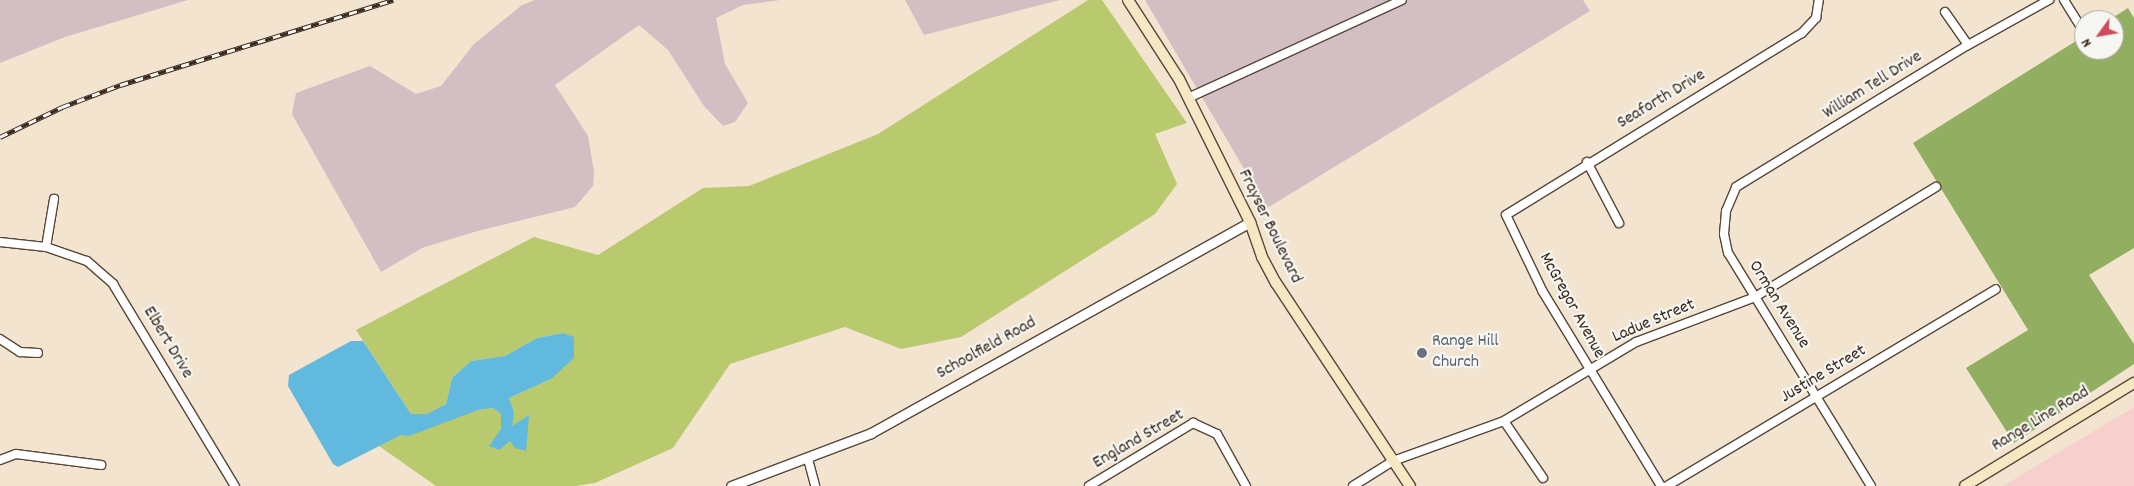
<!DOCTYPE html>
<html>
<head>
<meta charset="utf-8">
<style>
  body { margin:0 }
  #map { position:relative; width:2134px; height:486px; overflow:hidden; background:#f3e4cf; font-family:Dekko,sans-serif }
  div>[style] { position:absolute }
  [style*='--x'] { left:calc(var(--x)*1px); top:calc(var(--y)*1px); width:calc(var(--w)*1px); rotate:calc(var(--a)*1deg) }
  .built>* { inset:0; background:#f7d0cd }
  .industrial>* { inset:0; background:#d2bec3 }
  .green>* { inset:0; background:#b8ca6d }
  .forest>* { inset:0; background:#92ae60 }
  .water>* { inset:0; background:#61b9de }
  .roads { filter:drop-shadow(1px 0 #574639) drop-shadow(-1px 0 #574639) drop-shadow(0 1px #574639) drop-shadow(0 -1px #574639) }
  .minor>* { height:8px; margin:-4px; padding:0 4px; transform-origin:4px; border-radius:4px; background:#fff }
  .tertiary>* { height:9px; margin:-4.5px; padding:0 4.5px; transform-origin:4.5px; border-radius:4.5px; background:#fff }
  .secondary>* { height:10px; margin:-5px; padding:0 5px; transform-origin:5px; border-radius:5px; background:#f8e7c3 }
  .rail>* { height:4.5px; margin-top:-2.25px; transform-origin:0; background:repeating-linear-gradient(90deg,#f6f6f2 0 8px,#3b2a1e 0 16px); box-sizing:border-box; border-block:1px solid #3b2a1e }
  .dots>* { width:14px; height:14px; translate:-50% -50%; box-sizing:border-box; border:2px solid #f6f6f2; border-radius:50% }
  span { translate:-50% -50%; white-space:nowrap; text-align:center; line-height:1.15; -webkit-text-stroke:4.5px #f6f6f2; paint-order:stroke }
  .street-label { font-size:18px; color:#3b2a1e }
  .worship-label { font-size:18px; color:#5b616d }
  .left { translate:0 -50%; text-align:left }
  .north { position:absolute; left:2074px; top:10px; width:50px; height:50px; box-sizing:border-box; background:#f6f6f2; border:1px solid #aba49d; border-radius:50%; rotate:238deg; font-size:14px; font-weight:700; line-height:20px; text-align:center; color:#3b2a1e }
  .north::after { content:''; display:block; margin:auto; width:18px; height:22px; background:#d1495b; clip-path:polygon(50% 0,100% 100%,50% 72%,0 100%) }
</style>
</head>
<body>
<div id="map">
  <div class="built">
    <div style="clip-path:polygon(2134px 407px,2134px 486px,2003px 486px)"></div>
  </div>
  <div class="industrial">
    <div style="clip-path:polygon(0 0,188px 0,65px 37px,0 63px)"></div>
    <div style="clip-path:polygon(535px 0,780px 0,743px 5px,716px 18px,725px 64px,748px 103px,735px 122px,723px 126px,704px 106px,668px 50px,639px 25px,555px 85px,588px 136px,594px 172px,593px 186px,575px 207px,474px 232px,422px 248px,381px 272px,292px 114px,296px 93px,370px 66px,416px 94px,441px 86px,474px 44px,522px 5px)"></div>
    <div style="clip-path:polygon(905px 0,1060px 0,924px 35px)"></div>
    <div style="clip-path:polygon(1145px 0,1583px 0,1590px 11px,1267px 208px)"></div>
  </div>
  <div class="green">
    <div style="clip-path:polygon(1088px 0,1102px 0,1187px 123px,1155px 134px,1177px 184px,1155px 214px,961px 337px,901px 349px,845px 327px,730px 364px,673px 448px,595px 483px,575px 486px,436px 486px,379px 446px,401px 435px,478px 410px,493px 408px,501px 414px,501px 429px,490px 446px,529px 415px,512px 427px,510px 424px,514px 412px,509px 398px,551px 379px,563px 333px,537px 338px,505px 356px,471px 361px,452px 378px,446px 404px,427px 414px,411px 414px,356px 330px,534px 237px,598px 255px,703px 188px,749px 186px,878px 134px)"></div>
  </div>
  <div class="forest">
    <div style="clip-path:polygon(2128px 8px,2134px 18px,2134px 248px,2089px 275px,2134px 344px,2134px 364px,2014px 443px,1966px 368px,2028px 330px,1913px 143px,2084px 36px,2084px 50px,2114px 50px,2114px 20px,2109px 20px)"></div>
  </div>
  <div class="water">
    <div style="clip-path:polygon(563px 333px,574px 337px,574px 358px,551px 379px,509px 398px,514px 412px,512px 426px,529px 415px,526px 451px,515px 448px,510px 441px,499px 450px,489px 446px,501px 429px,501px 414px,493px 408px,478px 410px,409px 436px,401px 435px,338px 467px,333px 464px,288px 386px,289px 375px,351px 341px,363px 341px,411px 414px,427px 414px,446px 404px,452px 378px,471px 361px,505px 356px,537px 338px)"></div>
  </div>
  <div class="roads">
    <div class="minor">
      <div style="--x:2064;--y:0;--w:36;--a:58"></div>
      <div style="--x:1945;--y:12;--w:40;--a:55.1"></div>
      <div style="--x:1188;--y:98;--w:235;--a:-24.6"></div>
      <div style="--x:1587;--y:162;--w:69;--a:62.3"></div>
      <div style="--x:0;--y:242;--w:46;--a:6.2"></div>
      <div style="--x:46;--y:247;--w:43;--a:18.9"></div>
      <div style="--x:87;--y:261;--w:35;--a:41"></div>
      <div style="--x:113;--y:284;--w:236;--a:58.9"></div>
      <div style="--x:46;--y:247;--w:49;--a:-80.5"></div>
      <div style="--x:0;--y:339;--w:24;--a:33"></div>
      <div style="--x:20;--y:352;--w:18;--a:3"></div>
      <div style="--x:1504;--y:421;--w:69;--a:55.6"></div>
      <div style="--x:808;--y:459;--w:28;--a:75"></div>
      <div style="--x:0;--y:460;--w:17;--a:-21"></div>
      <div style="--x:16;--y:454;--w:86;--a:7.4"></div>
      <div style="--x:1089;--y:486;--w:122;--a:-31.2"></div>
      <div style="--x:1193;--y:423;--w:26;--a:25"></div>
      <div style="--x:1217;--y:434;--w:60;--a:60.9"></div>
      <div style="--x:1353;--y:486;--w:47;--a:-32"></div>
      <div style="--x:1393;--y:461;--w:118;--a:-19.8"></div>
      <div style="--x:1504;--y:421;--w:154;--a:-30.9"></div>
      <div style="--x:1636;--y:342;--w:127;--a:-20.7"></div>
      <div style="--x:1755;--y:297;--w:212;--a:-31.3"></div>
      <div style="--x:1661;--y:486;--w:229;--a:-121.3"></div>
      <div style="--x:1542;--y:290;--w:83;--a:-115.6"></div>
      <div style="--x:1506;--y:215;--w:347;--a:-31.6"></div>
      <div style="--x:1802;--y:33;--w:21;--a:-47"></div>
      <div style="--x:1816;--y:18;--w:18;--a:-81"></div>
      <div style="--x:1667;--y:486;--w:383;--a:-30.9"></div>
      <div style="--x:1871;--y:486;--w:273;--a:-121.5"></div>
      <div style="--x:1728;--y:253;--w:19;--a:-102"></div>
      <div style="--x:1724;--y:234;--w:23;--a:-85"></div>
      <div style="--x:1726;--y:211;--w:26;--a:-67"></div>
      <div style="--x:1736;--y:187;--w:272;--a:-31.5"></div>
      <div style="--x:1968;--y:45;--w:93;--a:-29.1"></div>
    </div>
    <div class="tertiary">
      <div style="--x:731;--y:486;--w:150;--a:-20.7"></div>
      <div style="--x:871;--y:433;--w:434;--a:-29.1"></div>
    </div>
    <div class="secondary">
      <div style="--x:1128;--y:0;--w:94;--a:57.2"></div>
      <div style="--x:1179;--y:79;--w:160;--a:63.6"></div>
      <div style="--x:1250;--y:222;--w:37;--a:71"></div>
      <div style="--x:1262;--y:257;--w:30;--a:62"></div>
      <div style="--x:1276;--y:283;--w:243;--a:56.6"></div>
      <div style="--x:1965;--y:486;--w:198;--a:-31.4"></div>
    </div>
  </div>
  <div class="rail">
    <div style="--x:0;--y:137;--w:69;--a:-25.8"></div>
    <div style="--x:62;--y:107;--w:62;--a:-20.8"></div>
    <div style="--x:120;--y:85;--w:286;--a:-17.3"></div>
  </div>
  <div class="dots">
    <div style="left:1422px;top:353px;background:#6b7280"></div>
  </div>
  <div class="street-label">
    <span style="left:1873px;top:86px;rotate:-32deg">William Tell Drive</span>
    <span style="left:1662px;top:100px;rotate:-31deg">Seaforth Drive</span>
    <span style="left:1269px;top:227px;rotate:64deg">Frayser Boulevard</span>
    <span style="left:1778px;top:305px;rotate:58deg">Orman Avenue</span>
    <span style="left:1571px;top:306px;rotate:61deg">McGregor Avenue</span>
    <span style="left:1654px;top:322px;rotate:-23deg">Ladue Street</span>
    <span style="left:167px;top:343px;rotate:59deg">Elbert Drive</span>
    <span style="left:987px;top:349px;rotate:-29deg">Schoolfield Road</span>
    <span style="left:1824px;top:375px;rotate:-31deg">Justine Street</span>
    <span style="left:2041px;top:420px;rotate:-31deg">Range Line Road</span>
    <span style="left:1139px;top:440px;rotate:-30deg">England Street</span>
  </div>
  <div class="worship-label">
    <span class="left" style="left:1432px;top:353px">Range Hill<br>Church</span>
  </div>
  <div class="north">N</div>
</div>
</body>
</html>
